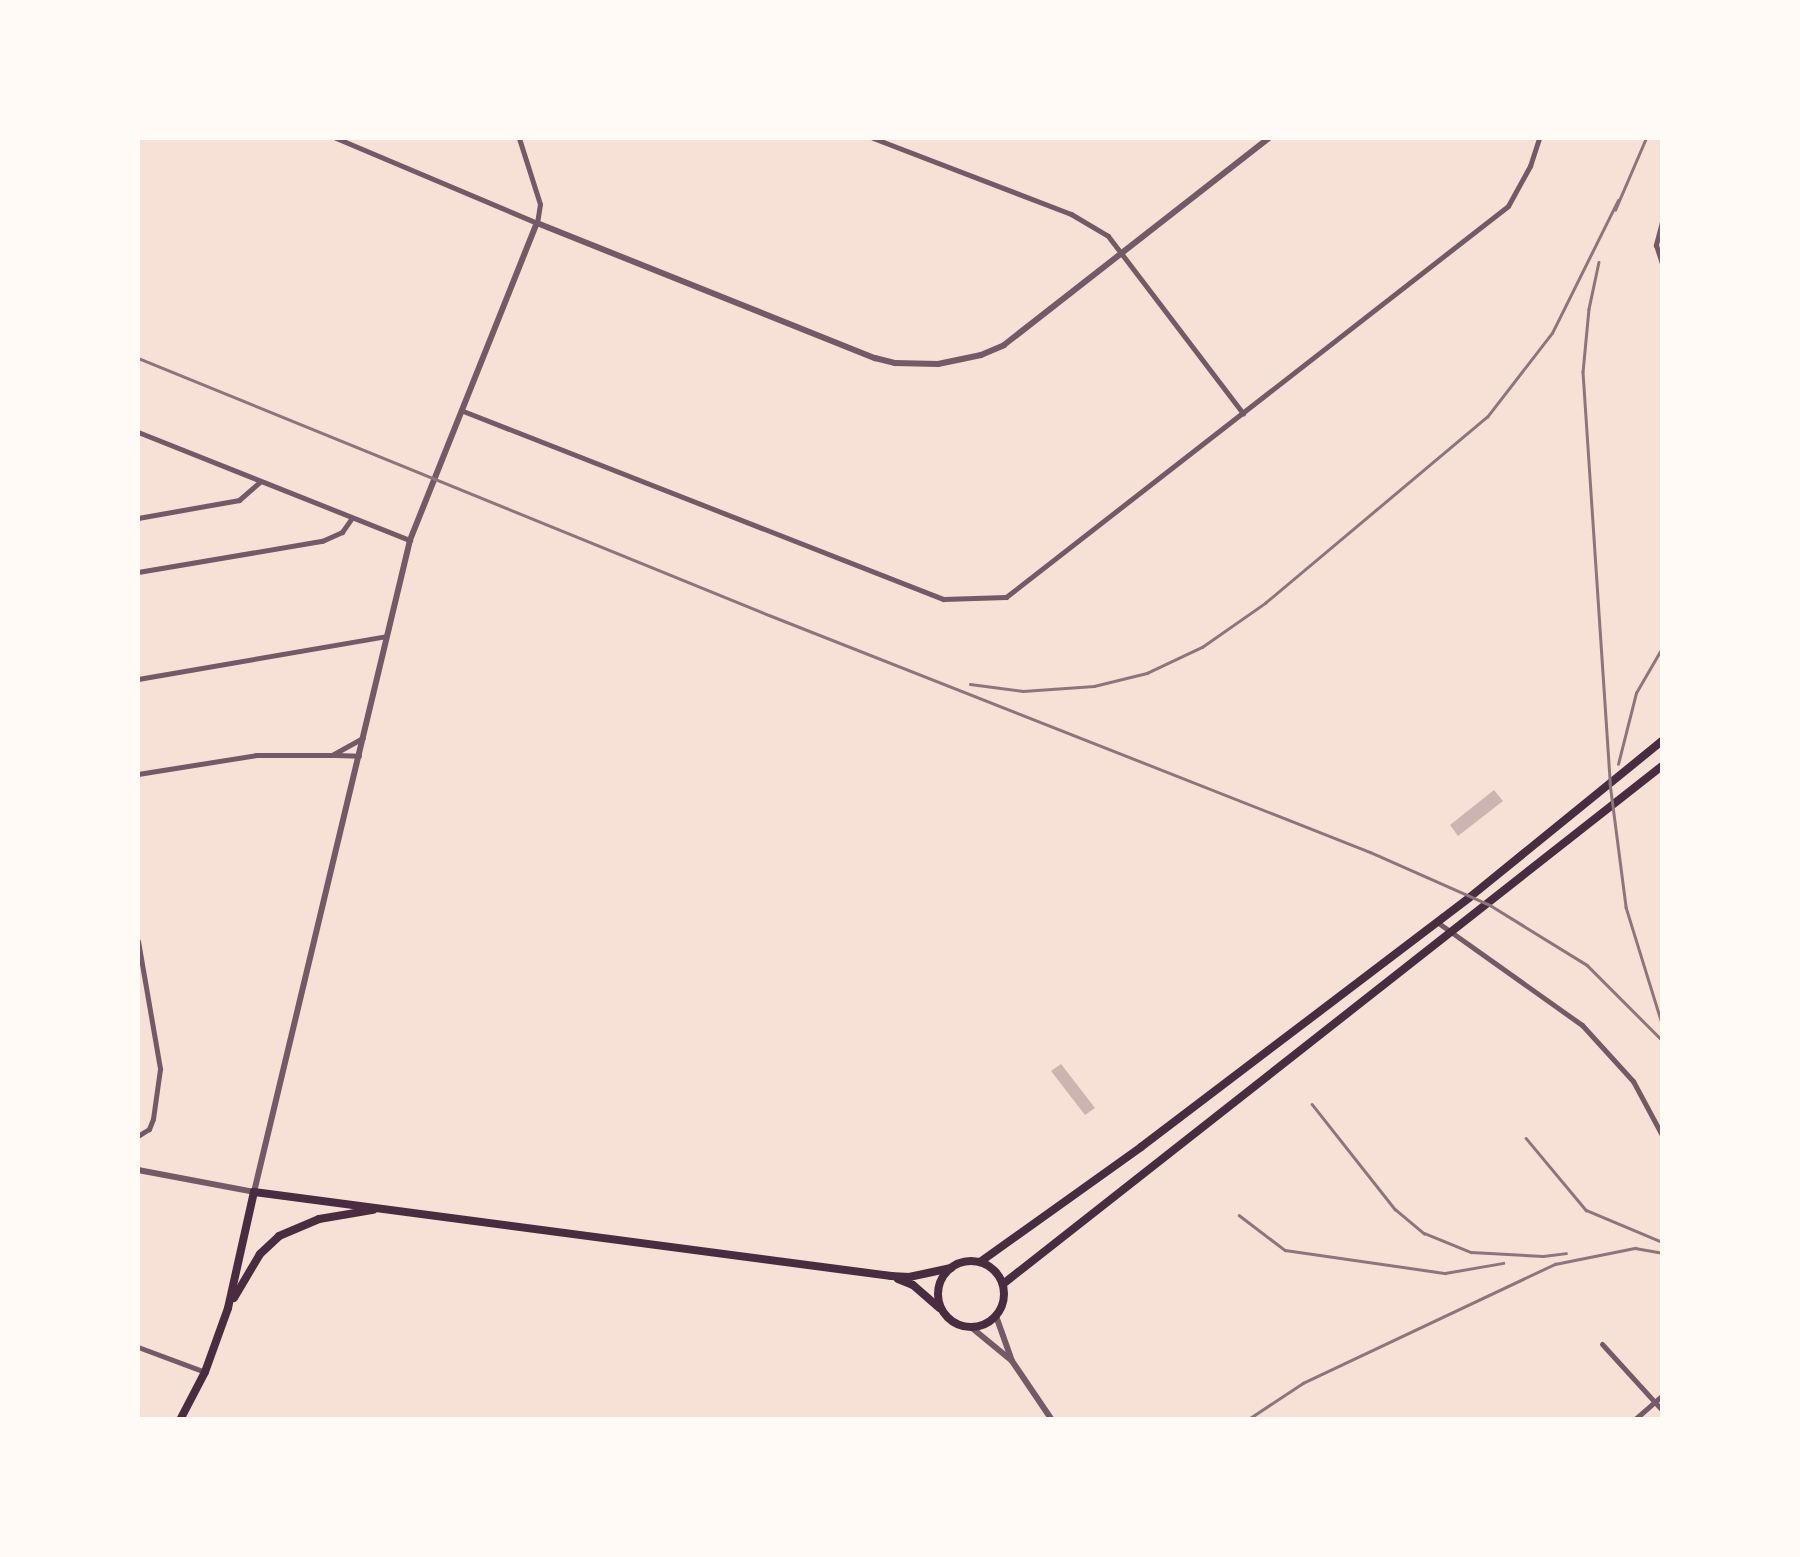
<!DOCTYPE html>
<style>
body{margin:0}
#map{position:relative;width:1800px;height:1557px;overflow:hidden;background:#f7e1d7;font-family:Montserrat,sans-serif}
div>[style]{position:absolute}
.building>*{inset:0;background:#ccb4b1}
.minor>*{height:5px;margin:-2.5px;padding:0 2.5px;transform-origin:2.5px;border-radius:2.5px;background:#755966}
.tertiary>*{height:6px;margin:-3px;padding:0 3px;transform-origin:3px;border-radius:3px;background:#755966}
.secondary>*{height:8px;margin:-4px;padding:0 4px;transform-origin:4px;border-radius:4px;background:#4a2c40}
.secondary>.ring{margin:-4px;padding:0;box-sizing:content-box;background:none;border:8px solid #4a2c40;border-radius:50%}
.rail>*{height:2.5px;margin:-1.25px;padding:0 1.25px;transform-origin:1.25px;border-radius:1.25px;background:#8f747c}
span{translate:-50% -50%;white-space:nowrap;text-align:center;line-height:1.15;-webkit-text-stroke:9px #fffaf5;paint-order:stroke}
.frame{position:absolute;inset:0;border:140px solid #fffaf5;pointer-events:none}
</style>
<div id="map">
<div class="building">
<i style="clip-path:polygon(1494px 790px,1503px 801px,1458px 836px,1450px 825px)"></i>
<i style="clip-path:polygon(1061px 1064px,1095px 1108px,1085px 1115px,1051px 1071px)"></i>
</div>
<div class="minor">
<i style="left:336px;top:138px;width:218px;rotate:22.9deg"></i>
<i style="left:537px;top:223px;width:19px;rotate:-81deg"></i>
<i style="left:540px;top:204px;width:69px;rotate:-107.7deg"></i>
<i style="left:873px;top:138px;width:212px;rotate:21deg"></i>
<i style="left:1071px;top:214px;width:43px;rotate:30.7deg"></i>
<i style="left:1108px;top:236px;width:223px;rotate:52.7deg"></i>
<i style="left:1662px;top:222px;width:24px;rotate:105deg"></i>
<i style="left:1656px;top:245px;width:20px;rotate:72deg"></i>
<i style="left:463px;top:411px;width:516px;rotate:21.39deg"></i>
<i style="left:943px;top:599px;width:63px;rotate:-1.8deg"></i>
<i style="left:1006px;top:597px;width:636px;rotate:-37.91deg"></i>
<i style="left:1508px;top:206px;width:46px;rotate:-61.2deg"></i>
<i style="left:1530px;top:166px;width:29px;rotate:-72deg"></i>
<i style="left:138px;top:432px;width:293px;rotate:21.7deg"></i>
<i style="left:138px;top:518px;width:103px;rotate:-10.1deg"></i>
<i style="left:239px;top:500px;width:28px;rotate:-41deg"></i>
<i style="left:138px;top:572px;width:187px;rotate:-9.6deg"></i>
<i style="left:322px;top:541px;width:22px;rotate:-24deg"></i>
<i style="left:342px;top:532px;width:16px;rotate:-55deg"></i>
<i style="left:138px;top:679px;width:252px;rotate:-9.8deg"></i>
<i style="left:335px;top:755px;width:24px;rotate:2deg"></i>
<i style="left:138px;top:774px;width:120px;rotate:-9.1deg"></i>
<i style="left:256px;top:755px;width:76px"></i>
<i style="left:332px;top:755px;width:35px;rotate:-29deg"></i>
<i style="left:1437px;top:922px;width:178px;rotate:35.4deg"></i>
<i style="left:1582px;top:1025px;width:76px;rotate:47.7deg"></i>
<i style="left:1633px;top:1081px;width:61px;rotate:61.8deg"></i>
<i style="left:138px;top:941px;width:130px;rotate:80.2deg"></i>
<i style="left:160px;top:1069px;width:50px;rotate:98deg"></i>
<i style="left:153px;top:1119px;width:11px;rotate:112deg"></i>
<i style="left:149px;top:1129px;width:13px;rotate:148deg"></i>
<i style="left:1602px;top:1344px;width:89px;rotate:47.7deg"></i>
<i style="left:138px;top:1347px;width:72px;rotate:20.5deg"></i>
<i style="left:1634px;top:1420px;width:37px;rotate:-41deg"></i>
</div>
<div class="tertiary">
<i style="left:138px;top:1170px;width:118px;rotate:10.7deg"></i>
<i style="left:254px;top:1192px;width:670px;rotate:-76.54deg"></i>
<i style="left:410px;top:540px;width:341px;rotate:-68.2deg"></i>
<i style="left:537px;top:223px;width:364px;rotate:21.8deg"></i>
<i style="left:875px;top:358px;width:21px;rotate:14deg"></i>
<i style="left:895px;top:363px;width:43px;rotate:1.3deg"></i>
<i style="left:938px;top:364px;width:44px;rotate:-11.8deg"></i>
<i style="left:981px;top:355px;width:25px;rotate:-23deg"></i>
<i style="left:1004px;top:345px;width:336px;rotate:-38deg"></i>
<i style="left:996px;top:1316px;width:48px;rotate:70.4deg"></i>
<i style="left:1012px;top:1361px;width:71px;rotate:55.9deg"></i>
<i style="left:972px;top:1328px;width:50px;rotate:39.4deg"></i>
</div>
<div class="secondary">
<i class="ring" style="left:938px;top:1261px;width:58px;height:58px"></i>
<i style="left:980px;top:1262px;width:198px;rotate:-35.5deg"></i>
<i style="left:1141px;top:1147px;width:413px;rotate:-37.2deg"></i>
<i style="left:1470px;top:897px;width:247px;rotate:-39.1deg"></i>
<i style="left:898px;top:1279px;width:16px;rotate:22deg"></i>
<i style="left:913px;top:1285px;width:35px;rotate:41deg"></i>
<i style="left:1003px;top:1284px;width:838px;rotate:-38.17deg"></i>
<i style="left:234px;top:1298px;width:51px;rotate:-59.4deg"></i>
<i style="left:260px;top:1254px;width:26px;rotate:-43deg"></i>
<i style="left:279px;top:1236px;width:43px;rotate:-23deg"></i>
<i style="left:319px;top:1219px;width:55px;rotate:-9.5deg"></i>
<i style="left:180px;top:1420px;width:54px;rotate:-62.5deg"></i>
<i style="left:205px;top:1372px;width:68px;rotate:-70.2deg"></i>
<i style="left:228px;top:1308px;width:119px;rotate:-77.4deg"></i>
<i style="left:254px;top:1192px;width:643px;rotate:7.51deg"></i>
<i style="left:891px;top:1276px;width:18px;rotate:3deg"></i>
<i style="left:909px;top:1277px;width:43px;rotate:-12.1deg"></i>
</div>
<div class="rail">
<i style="left:1615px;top:210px;width:78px;rotate:-66.7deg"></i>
<i style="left:1599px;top:262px;width:48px;rotate:102deg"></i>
<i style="left:1589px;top:309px;width:63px;rotate:95.4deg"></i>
<i style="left:1583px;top:372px;width:412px;rotate:86.2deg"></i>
<i style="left:1610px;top:783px;width:125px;rotate:82.6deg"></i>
<i style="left:1626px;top:907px;width:121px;rotate:72.8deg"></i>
<i style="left:138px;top:358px;width:681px;rotate:22.16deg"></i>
<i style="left:769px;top:615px;width:646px;rotate:21.52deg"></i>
<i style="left:1370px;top:852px;width:131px;rotate:23.8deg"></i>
<i style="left:1490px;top:905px;width:114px;rotate:31.7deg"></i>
<i style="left:1587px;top:965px;width:106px;rotate:45deg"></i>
<i style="left:970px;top:684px;width:53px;rotate:7.5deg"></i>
<i style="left:1023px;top:691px;width:71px;rotate:-4deg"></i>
<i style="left:1094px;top:686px;width:55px;rotate:-13.8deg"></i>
<i style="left:1147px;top:673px;width:61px;rotate:-25.3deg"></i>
<i style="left:1202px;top:647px;width:77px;rotate:-34.9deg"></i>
<i style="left:1265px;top:603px;width:290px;rotate:-40deg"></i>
<i style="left:1487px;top:417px;width:106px;rotate:-52.3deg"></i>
<i style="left:1552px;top:333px;width:148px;rotate:-63.6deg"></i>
<i style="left:1618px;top:764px;width:73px;rotate:-75.8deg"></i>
<i style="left:1636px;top:693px;width:52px;rotate:-60deg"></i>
<i style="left:1312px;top:1104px;width:134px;rotate:51.7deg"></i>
<i style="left:1395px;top:1209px;width:38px;rotate:40deg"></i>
<i style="left:1424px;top:1233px;width:51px;rotate:22deg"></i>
<i style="left:1471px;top:1252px;width:72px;rotate:3.2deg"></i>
<i style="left:1543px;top:1256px;width:23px;rotate:-7deg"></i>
<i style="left:1526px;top:1138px;width:94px;rotate:50.2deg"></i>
<i style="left:1586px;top:1210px;width:82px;rotate:22.8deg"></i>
<i style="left:1239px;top:1215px;width:58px;rotate:37.3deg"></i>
<i style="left:1285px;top:1250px;width:162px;rotate:8.2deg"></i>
<i style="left:1445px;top:1273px;width:59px;rotate:-9.8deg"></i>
<i style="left:1247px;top:1420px;width:67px;rotate:-33.5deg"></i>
<i style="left:1303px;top:1383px;width:279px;rotate:-25.3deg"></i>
<i style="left:1555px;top:1264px;width:82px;rotate:-11.3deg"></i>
<i style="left:1635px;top:1248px;width:27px;rotate:10deg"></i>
</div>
<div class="frame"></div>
</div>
